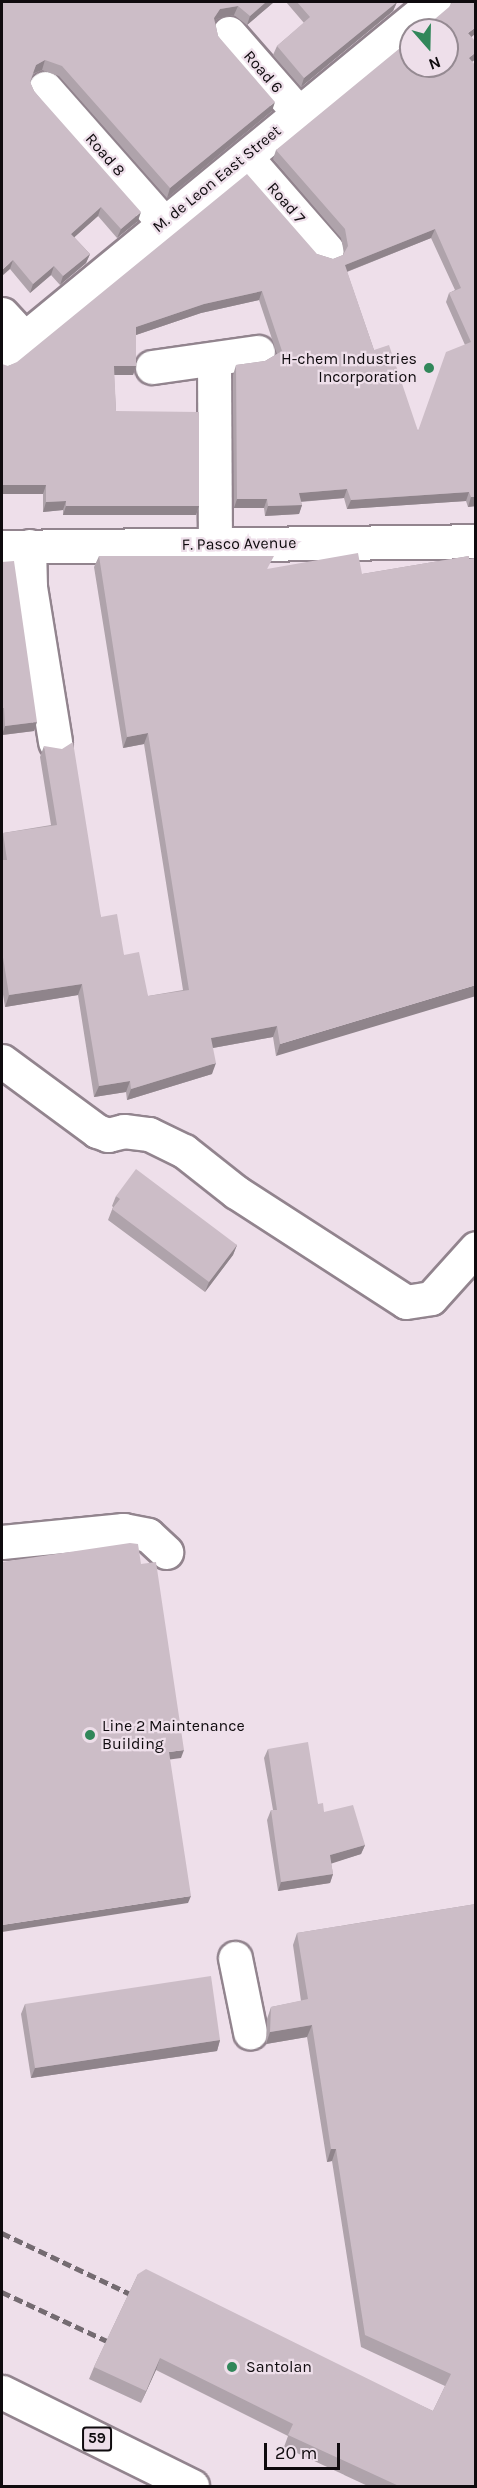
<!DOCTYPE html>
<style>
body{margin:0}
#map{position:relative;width:477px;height:2488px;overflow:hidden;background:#eedfea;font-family:Karla,sans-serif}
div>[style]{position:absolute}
.roads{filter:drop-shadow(2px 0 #92848e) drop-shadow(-2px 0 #92848e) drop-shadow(0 2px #92848e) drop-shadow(0 -2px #92848e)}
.minor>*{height:33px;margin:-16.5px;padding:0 16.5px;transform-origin:16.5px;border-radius:16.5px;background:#fff}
.major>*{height:33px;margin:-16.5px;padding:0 16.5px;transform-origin:16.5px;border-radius:16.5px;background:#fff}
.rail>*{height:4.5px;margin-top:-2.25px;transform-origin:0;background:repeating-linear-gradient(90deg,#746b71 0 9px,transparent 0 13.5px)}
.wall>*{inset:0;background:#afa3ab}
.shaded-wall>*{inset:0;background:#8f848b}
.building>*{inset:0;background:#ccbdc7}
.dots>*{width:16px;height:16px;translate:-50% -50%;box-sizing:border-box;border:3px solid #eedfea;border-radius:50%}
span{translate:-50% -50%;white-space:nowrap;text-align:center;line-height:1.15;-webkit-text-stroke:4.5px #eedfea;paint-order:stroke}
.shield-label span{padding:2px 4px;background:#eedfea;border:2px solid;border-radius:4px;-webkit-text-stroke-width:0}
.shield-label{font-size:15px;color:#0f0b0e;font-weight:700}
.street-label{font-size:16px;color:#0f0b0e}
.poi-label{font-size:16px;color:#0f0b0e}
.right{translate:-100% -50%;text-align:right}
.left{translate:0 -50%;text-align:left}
.frame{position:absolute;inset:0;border:3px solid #0f0b0e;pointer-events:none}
.north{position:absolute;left:399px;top:18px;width:60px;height:60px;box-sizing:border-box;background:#eedfea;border:2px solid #958a92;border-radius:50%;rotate:160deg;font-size:16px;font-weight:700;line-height:24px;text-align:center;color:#0f0b0e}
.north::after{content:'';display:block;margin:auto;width:21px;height:27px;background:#31875a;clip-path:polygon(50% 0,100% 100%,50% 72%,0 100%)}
.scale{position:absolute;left:264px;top:2443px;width:76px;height:27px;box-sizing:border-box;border:3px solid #0f0b0e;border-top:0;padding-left:8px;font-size:18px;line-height:21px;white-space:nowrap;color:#0f0b0e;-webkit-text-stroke:4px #eedfea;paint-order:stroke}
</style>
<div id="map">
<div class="roads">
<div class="minor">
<i style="left:229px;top:33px;width:105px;rotate:48.9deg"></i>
<i style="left:45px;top:88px;width:180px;rotate:48.6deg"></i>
<i style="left:246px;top:157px;width:123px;rotate:48.9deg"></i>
<i style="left:2px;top:314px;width:33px;rotate:47deg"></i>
<i style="left:2px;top:357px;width:559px;rotate:-39.41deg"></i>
<i style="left:214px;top:359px;width:185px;rotate:89.7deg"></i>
<i style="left:152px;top:367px;width:107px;rotate:-8.1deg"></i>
<i style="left:29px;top:546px;width:41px;rotate:88.6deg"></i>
<i style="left:30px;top:587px;width:157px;rotate:80.8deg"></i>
<i style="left:2px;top:547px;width:474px;rotate:-0.7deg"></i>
<i style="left:2px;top:1061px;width:118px;rotate:36.4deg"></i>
<i style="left:97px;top:1131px;width:12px;rotate:20deg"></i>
<i style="left:108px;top:1135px;width:16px;rotate:-14deg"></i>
<i style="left:124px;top:1131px;width:25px;rotate:7deg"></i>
<i style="left:149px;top:1134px;width:39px;rotate:26deg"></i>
<i style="left:184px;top:1151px;width:66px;rotate:38.3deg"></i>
<i style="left:236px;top:1192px;width:202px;rotate:32.9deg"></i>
<i style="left:406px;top:1302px;width:25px;rotate:-9deg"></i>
<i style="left:431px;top:1298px;width:67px;rotate:-48deg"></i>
<i style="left:2px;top:1542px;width:122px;rotate:-5.7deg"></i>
<i style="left:123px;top:1530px;width:25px;rotate:11deg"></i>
<i style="left:148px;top:1535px;width:25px;rotate:43deg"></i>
<i style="left:235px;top:1958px;width:76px;rotate:78.5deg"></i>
</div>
<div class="major">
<i style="left:2px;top:2392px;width:212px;rotate:26.3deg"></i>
</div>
</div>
<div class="rail">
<i style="left:2px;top:2233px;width:156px;rotate:25.4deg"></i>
<i style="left:2px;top:2292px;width:132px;rotate:25deg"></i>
</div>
<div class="wall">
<i style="clip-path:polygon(2px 2px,274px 2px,247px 25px,234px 15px,217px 19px,215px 22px,218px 36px,272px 111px,167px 198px,59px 76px,42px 70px,33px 74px,30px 82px,34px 91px,138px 221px,117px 238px,98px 216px,74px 237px,90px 254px,86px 263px,60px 285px,51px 275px,30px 293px,10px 269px)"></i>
<i style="clip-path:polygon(286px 2px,397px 2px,393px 11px,301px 87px,273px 55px,277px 46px,304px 23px)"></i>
<i style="clip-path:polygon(evenodd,471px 37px,476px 506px,468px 507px,466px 501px,347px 509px,344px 498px,301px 502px,302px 505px,299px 514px,265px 516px,264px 508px,234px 508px,233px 375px,236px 365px,265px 361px,277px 354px,259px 300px,201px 313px,136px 335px,136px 366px,133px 375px,114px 375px,116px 411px,199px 506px,196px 515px,63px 515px,63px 510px,43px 512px,43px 494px,8px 366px,317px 254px,333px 259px,343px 255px,344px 253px,341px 238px,273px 159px,276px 150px,471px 37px,431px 238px,455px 290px,449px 293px,446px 302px,465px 345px,418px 431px,374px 350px,347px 272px,431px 238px)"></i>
<i style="clip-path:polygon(99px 556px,269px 569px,362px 574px,469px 556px,276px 1056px,273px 1037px,213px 1048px,212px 1074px,127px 1100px,126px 1092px,94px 1097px,78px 995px,5px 1007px,2px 988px,2px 837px,3px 833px,51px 825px,40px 757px,44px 746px,101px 917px,148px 996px,183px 990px,144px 744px,123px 748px,94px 567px)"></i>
<i style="clip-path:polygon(2px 562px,34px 731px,2px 735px)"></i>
<i style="clip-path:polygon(116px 1196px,237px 1245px,233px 1255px,205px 1292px,108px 1220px,113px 1207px,112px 1206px)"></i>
<i style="clip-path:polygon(268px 1749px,318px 1804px,324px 1812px,365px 1845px,361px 1854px,331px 1863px,333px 1874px,330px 1883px,278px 1891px,267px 1820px,271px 1810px,273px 1810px,264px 1758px)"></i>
<i style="clip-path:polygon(476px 1904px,476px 2487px,370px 2487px,284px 2447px,288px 2436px,156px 2370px,141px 2403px,89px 2379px,94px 2367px,138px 2274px,433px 2411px,445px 2386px,361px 2347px,332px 2161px,327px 2162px,307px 2037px,266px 2044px,267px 2019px,271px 2007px,301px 2001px,293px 1945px,297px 1933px)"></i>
<i style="clip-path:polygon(25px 2004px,220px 2040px,217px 2051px,31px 2078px,21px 2014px)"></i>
</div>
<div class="shaded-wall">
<i style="clip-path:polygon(266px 2px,274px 2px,247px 25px,250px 16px)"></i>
<i style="clip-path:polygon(397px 2px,393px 11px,301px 87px,304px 78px)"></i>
<i style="clip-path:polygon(238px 6px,234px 15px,217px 19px,211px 28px,214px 18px,220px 9px)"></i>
<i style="clip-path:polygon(476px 27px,476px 33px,465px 43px,468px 33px)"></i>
<i style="clip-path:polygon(476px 52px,476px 59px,465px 67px,469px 58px)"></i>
<i style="clip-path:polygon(45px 60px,42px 70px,32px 74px,36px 65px)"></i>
<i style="clip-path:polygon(275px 102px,272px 111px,167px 198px,170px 188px)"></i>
<i style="clip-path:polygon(101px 207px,98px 216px,68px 243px,71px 234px)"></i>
<i style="clip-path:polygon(141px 212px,138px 221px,117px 238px,121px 229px)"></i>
<i style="clip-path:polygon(435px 229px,431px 238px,341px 274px,345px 265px)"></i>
<i style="clip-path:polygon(90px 254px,86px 263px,60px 285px,63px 276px)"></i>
<i style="clip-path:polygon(13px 260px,10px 269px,2px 276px,2px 270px)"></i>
<i style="clip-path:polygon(54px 266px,51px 275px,30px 293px,33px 284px)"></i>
<i style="clip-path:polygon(262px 291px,259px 300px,201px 313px,133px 336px,136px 327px,204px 304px)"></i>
<i style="clip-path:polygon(114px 366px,136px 366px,133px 375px,111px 375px)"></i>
<i style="clip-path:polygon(2px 485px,46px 485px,43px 494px,2px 494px)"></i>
<i style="clip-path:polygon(347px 489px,344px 498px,295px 502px,299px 493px)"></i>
<i style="clip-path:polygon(469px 492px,466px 501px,347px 509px,351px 500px)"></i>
<i style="clip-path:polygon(471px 497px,476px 497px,476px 506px,468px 507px)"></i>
<i style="clip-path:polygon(237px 499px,267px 499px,264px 508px,234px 508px)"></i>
<i style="clip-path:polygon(66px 501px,63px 510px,43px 512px,46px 502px)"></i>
<i style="clip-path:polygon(302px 505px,299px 514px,265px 516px,268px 506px)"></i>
<i style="clip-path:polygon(66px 506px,199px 506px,196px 515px,63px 515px)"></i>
<i style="clip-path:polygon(37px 722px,34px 731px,2px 735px,5px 726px)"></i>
<i style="clip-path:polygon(148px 733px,144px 744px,123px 748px,127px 737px)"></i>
<i style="clip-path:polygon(82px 984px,78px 995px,5px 1007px,9px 995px)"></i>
<i style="clip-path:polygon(476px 985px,476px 996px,276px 1056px,280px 1044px)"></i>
<i style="clip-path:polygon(277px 1026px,273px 1037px,207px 1049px,211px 1038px)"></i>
<i style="clip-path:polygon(216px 1063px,212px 1074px,127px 1100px,131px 1089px)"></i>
<i style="clip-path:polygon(130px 1081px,126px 1092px,94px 1097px,99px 1086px)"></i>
<i style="clip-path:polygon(237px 1245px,233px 1255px,205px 1292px,209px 1282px)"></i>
<i style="clip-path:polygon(184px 1750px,181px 1758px,166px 1760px,169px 1752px)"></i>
<i style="clip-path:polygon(365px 1845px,361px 1854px,327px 1865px,330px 1855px)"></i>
<i style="clip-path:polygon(333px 1874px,330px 1883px,278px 1891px,281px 1882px)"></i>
<i style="clip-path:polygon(191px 1896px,188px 1903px,2px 1932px,2px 1925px)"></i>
<i style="clip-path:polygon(312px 2025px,307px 2037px,266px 2044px,270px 2032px)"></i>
<i style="clip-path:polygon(220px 2040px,217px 2051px,31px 2078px,35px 2068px)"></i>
<i style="clip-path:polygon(331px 2149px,336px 2149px,332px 2161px,327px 2162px)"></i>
<i style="clip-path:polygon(160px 2358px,156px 2370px,141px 2403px,146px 2391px)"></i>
</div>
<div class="building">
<i style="clip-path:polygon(2px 2px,266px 2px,250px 16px,238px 6px,220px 9px,214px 18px,218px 36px,275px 102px,170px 188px,62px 66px,45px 60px,36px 65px,30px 82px,34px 91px,141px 212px,121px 229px,101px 207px,71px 234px,90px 254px,63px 276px,54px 266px,33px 284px,13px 260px,2px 270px)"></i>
<i style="clip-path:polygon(297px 2px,397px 2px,304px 78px,277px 46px,310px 17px)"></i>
<i style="clip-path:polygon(evenodd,452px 2px,476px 2px,476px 27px,468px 33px,476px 42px,476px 52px,469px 58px,476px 66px,476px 497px,471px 497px,469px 492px,351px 500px,347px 489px,299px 493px,302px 505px,268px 506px,267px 499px,237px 499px,236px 365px,265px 361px,282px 351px,262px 291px,204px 304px,136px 327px,136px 366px,114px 366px,116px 411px,199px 412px,199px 506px,66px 506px,66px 501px,46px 502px,46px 485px,2px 485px,2px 364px,8px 366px,17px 362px,247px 174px,317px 254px,333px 259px,343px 255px,348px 246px,345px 229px,276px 150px,411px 39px,411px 66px,447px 66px,447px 30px,422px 30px,449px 7px,452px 2px,435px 229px,461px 288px,449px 293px,471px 342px,446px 352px,418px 431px,389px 345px,374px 350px,345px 265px,435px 229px)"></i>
<i style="clip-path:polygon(358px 553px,362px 574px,469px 556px,469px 559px,476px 558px,476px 985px,280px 1044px,277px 1026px,211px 1038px,216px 1063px,131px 1089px,130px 1081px,99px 1086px,82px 984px,9px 995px,2px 951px,2px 860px,7px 860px,3px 833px,57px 825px,44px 746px,62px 749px,73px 742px,101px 917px,117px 914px,124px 955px,139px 952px,148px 996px,189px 990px,148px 733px,127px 737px,99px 556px,274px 556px,267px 569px)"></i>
<i style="clip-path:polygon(14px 561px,37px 722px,5px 726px,4px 708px,2px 708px,2px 562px)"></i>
<i style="clip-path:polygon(136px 1169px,237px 1245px,209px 1282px,112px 1209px,120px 1199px,116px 1196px)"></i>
<i style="clip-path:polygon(130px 1543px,138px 1544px,141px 1564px,156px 1562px,184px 1750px,169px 1752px,191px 1896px,2px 1925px,2px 1562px)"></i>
<i style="clip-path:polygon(308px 1742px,318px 1804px,323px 1803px,324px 1812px,353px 1805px,365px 1845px,330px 1855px,333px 1874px,281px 1882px,271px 1810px,277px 1810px,268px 1749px)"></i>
<i style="clip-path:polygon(476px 1904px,476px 2487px,401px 2487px,288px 2435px,293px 2424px,160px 2358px,146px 2391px,94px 2367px,138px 2274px,146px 2269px,433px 2411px,451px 2374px,365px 2335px,336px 2149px,331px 2149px,312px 2025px,270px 2032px,271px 2007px,308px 1999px,297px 1933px)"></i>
<i style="clip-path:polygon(211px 1976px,220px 2040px,35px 2068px,25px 2004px)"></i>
</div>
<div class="dots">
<i style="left:429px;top:368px;background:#31875a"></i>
<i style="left:90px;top:1735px;background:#31875a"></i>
<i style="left:232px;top:2367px;background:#31875a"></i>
</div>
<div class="shield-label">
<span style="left:97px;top:2439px">59</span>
</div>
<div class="street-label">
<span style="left:263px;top:72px;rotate:49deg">Road 6</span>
<span style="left:105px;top:155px;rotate:49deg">Road 8</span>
<span style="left:217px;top:179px;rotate:-39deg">M. de Leon East Street</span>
<span style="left:286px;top:203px;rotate:49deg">Road 7</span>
<span style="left:239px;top:544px;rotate:-1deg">F. Pasco Avenue</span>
</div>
<div class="poi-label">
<span class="right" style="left:417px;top:368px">H-chem Industries<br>Incorporation</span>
<span class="left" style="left:102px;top:1735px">Line 2 Maintenance<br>Building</span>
<span class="left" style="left:246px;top:2367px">Santolan</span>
</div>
<div class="frame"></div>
<div class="north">N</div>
<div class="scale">20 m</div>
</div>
